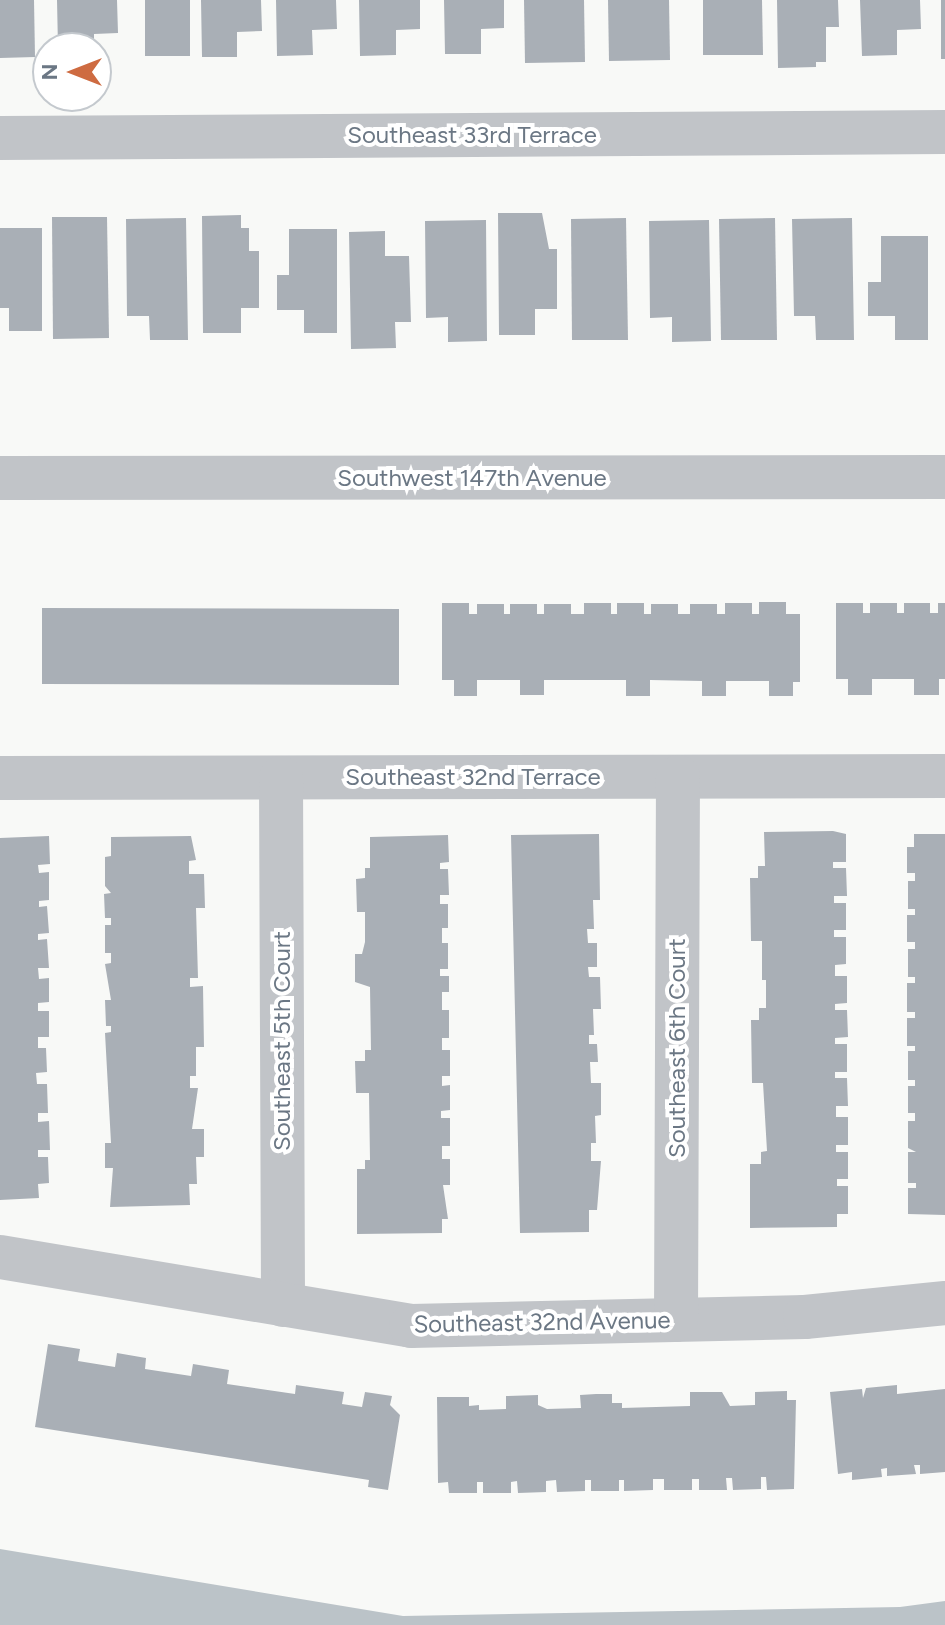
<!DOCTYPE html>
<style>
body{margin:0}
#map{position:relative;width:945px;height:1625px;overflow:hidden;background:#f8f9f7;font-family:Figtree,sans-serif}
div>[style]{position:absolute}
.water>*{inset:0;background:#bbc3c8}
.building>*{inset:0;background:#a9afb6}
.minor>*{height:44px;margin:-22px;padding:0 22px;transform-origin:22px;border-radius:22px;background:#c1c4c8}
span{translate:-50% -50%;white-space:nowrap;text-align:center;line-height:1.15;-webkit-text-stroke:8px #fff;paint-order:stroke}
.street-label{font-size:24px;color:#6b7784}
.north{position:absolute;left:32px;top:32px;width:80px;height:80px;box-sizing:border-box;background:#fff;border:2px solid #c4c9ce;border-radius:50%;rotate:270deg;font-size:22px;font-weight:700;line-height:32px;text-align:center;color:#6b7784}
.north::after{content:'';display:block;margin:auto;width:28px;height:36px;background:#ce6b41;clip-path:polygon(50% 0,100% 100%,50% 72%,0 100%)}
</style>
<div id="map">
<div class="water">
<i style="clip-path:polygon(0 1549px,403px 1616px,900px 1607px,945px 1601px,945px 1625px,0 1625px)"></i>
</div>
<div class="building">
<i style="clip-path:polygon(0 0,34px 0,35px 57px,0 58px)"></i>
<i style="clip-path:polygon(57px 0,117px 0,118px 33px,94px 34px,94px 48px,58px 48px)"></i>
<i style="clip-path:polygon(145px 0,190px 0,190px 56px,145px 56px)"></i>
<i style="clip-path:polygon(201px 0,261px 0,262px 31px,237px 32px,237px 57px,202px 57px)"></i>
<i style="clip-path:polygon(276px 0,336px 0,337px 29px,312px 30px,313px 55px,277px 56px)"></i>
<i style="clip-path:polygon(359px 0,420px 0,420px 29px,396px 30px,396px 55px,360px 56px)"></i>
<i style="clip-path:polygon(444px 0,504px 0,504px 28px,481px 29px,481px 54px,445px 54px)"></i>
<i style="clip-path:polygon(524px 0,584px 0,585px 62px,525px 63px)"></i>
<i style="clip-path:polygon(608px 0,669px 0,670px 60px,609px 61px)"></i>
<i style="clip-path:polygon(703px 0,762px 0,763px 55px,703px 55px)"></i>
<i style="clip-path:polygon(777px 0,838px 0,839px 27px,826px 27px,826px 62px,816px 62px,816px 67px,778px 68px)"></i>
<i style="clip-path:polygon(860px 0,920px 0,921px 29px,897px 30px,897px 55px,862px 56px)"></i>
<i style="clip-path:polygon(941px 0,945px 0,945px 59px,941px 59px)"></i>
<i style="clip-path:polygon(498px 213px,542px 213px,549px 249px,557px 249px,557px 309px,535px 309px,535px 335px,499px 335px)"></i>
<i style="clip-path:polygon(241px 215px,241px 228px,249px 228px,249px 251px,259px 251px,259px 308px,241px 308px,241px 333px,203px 333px,202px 216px)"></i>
<i style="clip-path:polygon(52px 217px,107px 217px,109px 338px,53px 339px)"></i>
<i style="clip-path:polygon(186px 218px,188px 340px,150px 340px,149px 316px,127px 316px,126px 219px)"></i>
<i style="clip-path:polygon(626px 218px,628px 340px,572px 340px,571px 219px)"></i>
<i style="clip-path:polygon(775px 218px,777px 340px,721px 340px,719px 219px)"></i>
<i style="clip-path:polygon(852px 218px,854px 340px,816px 340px,815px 316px,794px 316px,792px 219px)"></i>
<i style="clip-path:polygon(486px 220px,487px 341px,448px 342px,448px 317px,426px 318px,425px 221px)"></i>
<i style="clip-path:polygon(709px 220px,711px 341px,672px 342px,672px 317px,650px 318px,649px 221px)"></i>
<i style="clip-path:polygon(0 228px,42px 228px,42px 331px,9px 331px,9px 308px,0 308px)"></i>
<i style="clip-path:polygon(289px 229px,337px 229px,337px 333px,304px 333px,304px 310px,277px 310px,277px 275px,289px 275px)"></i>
<i style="clip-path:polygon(385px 231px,385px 256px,409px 256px,411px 322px,395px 322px,396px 348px,351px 349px,349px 232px)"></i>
<i style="clip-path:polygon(881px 236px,928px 236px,928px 340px,895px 340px,895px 316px,868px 316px,868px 282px,881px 282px)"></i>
<i style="clip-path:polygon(759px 602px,786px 602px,786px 614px,800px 614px,800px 682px,793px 682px,793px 696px,769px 696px,769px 681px,726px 681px,726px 696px,702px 696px,702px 681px,650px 680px,650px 696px,626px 696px,626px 680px,544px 680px,544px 695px,520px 695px,520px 680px,477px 680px,477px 696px,454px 696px,454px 680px,442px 680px,442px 603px,469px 603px,469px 614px,477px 614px,477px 604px,504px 604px,504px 614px,510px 614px,510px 604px,537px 604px,537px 614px,544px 614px,544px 604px,571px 604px,571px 614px,584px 614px,584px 603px,611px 603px,611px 614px,617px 614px,617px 603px,644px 603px,644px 614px,651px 614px,651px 604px,678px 604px,678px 614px,690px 614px,690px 604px,717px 604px,717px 614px,725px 614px,725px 603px,752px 603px,752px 614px,759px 614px)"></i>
<i style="clip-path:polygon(836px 603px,863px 603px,863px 613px,870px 613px,870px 603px,897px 603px,897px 613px,904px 613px,904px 603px,930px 603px,930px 613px,938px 613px,938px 603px,945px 603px,945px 679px,939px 679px,939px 695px,914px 695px,914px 679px,872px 679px,872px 695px,848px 695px,848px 679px,836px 679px)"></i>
<i style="clip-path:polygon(42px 608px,399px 609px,399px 685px,42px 684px)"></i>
<i style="clip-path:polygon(833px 831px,846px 834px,846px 862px,833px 862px,833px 868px,846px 868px,847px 896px,834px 896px,834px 903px,846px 903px,846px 930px,834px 930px,834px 937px,846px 937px,846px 964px,835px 965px,835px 976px,847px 976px,847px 1003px,835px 1004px,835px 1010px,847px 1010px,848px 1037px,835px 1038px,835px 1044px,847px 1044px,847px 1072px,835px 1072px,835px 1078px,847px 1078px,848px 1106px,836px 1106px,836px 1117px,848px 1117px,848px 1145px,836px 1145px,836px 1152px,848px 1152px,848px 1179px,837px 1179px,837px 1186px,848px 1186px,848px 1214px,837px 1214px,837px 1227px,750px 1228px,750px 1164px,761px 1164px,761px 1152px,767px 1151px,763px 1083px,752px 1083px,751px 1020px,759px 1020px,759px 1008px,766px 1008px,766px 980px,762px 980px,762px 941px,751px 941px,750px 878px,758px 878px,758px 866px,765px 866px,764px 832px)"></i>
<i style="clip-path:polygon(599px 834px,600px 900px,593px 900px,594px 929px,587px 929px,588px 943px,597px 943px,597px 967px,588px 967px,589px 977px,600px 977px,601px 1009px,593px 1009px,594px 1035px,589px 1035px,589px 1044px,597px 1044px,598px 1062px,590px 1062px,591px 1083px,601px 1083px,601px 1115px,595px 1116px,596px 1143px,591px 1143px,591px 1161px,601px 1161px,597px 1210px,589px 1210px,589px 1232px,520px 1233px,511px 835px)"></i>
<i style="clip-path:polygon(914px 834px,945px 834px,945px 1215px,908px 1214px,908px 1188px,916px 1188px,916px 1183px,908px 1183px,908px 1152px,916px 1152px,908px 1148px,908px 1121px,915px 1121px,915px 1113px,908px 1113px,908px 1086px,915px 1086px,915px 1080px,908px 1080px,908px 1051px,915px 1051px,915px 1046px,907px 1046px,907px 1018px,915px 1018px,915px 1012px,907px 1012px,907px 983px,915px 983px,915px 977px,908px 977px,908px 949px,915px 949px,915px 942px,907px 942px,907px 915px,915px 915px,915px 909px,908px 909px,908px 881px,915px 881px,915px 873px,907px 873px,907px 847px,914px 847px)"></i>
<i style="clip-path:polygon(448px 835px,449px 862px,440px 863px,440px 869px,448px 869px,449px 895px,440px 895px,440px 904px,448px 904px,448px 928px,442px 928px,442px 943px,448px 943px,448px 969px,440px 969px,440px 976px,449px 976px,449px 992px,442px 992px,442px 1010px,449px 1010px,449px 1038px,442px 1038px,442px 1050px,450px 1050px,450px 1076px,442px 1076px,442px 1086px,450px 1085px,450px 1110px,441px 1111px,441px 1118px,450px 1118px,450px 1146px,442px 1146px,442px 1159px,450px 1159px,450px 1185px,443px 1185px,448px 1219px,442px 1219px,442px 1233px,357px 1234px,357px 1169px,365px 1169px,365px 1160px,370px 1160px,369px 1093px,356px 1093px,355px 1061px,365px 1061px,365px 1050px,371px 1050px,370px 987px,355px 982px,355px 954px,362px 954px,365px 942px,365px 912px,357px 912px,356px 879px,365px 878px,365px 868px,370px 868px,370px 837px)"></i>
<i style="clip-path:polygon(49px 836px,50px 864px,38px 865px,39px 873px,49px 872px,49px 900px,39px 901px,39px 907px,47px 906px,49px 933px,38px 934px,38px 940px,47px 939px,49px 968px,38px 968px,39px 979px,49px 978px,49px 1002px,38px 1003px,38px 1011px,49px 1011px,49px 1037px,38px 1037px,38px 1048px,46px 1048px,47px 1072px,36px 1073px,37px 1084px,47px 1084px,48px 1113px,38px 1113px,38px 1122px,49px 1121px,50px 1150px,38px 1150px,38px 1157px,48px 1157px,49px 1183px,38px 1184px,39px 1198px,0 1200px,0 838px)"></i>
<i style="clip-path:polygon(191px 836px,196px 860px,189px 861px,189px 874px,204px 874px,205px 908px,196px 908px,198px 978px,190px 978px,190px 987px,203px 986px,204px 1047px,196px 1047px,196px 1076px,190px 1076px,190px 1088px,198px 1088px,192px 1129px,204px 1129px,204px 1157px,196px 1157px,197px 1184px,189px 1184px,190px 1205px,110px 1207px,113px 1168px,105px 1168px,105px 1143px,111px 1143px,105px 1033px,111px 1032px,111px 1026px,106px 1026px,105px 1000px,111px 1000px,105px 964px,111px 963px,111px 953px,105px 953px,105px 925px,111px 925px,111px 918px,105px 918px,104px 894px,111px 893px,105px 886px,105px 857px,111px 856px,111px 837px)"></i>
<i style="clip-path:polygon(48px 1344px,80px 1349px,78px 1361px,115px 1367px,117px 1353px,146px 1358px,145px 1369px,191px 1376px,193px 1364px,229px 1370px,227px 1384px,295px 1394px,296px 1385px,344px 1392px,342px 1404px,362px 1407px,365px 1392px,392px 1396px,390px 1405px,400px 1415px,388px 1490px,368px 1487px,369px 1480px,35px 1427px)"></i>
<i style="clip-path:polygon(897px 1385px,897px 1394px,945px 1389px,945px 1472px,920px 1474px,920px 1465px,914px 1465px,916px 1474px,887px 1476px,887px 1468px,881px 1469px,882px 1477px,852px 1480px,852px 1472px,838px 1474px,830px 1392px,862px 1389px,863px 1398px,866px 1388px)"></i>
<i style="clip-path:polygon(787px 1391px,787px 1400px,796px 1400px,794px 1489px,767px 1490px,766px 1477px,761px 1477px,761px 1489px,733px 1490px,732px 1478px,726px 1478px,727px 1490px,699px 1490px,699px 1479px,692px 1479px,692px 1490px,664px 1490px,664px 1479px,653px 1479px,653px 1490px,624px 1491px,624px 1480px,619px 1480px,619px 1491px,591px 1491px,591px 1480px,585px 1480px,585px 1491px,557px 1492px,556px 1480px,546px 1481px,546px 1492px,518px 1493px,517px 1481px,511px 1482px,511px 1493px,483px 1493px,483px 1482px,477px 1482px,477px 1493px,449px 1493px,448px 1482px,438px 1483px,437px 1397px,469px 1397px,469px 1406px,479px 1405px,479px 1410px,506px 1409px,506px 1396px,538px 1395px,538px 1405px,547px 1409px,581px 1408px,580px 1395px,596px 1394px,612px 1394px,612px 1403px,622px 1403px,622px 1408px,690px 1406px,690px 1392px,722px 1392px,730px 1406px,755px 1405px,755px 1392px)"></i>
</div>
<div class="minor">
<i style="left:0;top:138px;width:945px;rotate:-0.36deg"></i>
<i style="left:0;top:478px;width:945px;rotate:-0.06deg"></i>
<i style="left:0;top:778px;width:945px;rotate:-0.12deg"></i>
<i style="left:281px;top:778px;width:527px;rotate:89.78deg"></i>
<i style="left:0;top:1257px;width:417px;rotate:9.5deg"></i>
<i style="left:411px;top:1326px;width:394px;rotate:-1.3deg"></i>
<i style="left:805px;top:1317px;width:141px;rotate:-5.7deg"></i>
<i style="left:676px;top:1320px;width:543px;rotate:-89.79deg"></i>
</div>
<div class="street-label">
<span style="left:472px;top:135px">Southeast 33rd Terrace</span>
<span style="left:472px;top:478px">Southwest 147th Avenue</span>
<span style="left:473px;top:777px">Southeast 32nd Terrace</span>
<span style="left:282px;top:1041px;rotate:-90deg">Southeast 5th Court</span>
<span style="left:677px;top:1048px;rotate:-90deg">Southeast 6th Court</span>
<span style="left:542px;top:1322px;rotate:-1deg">Southeast 32nd Avenue</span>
</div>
<div class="north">N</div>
</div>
